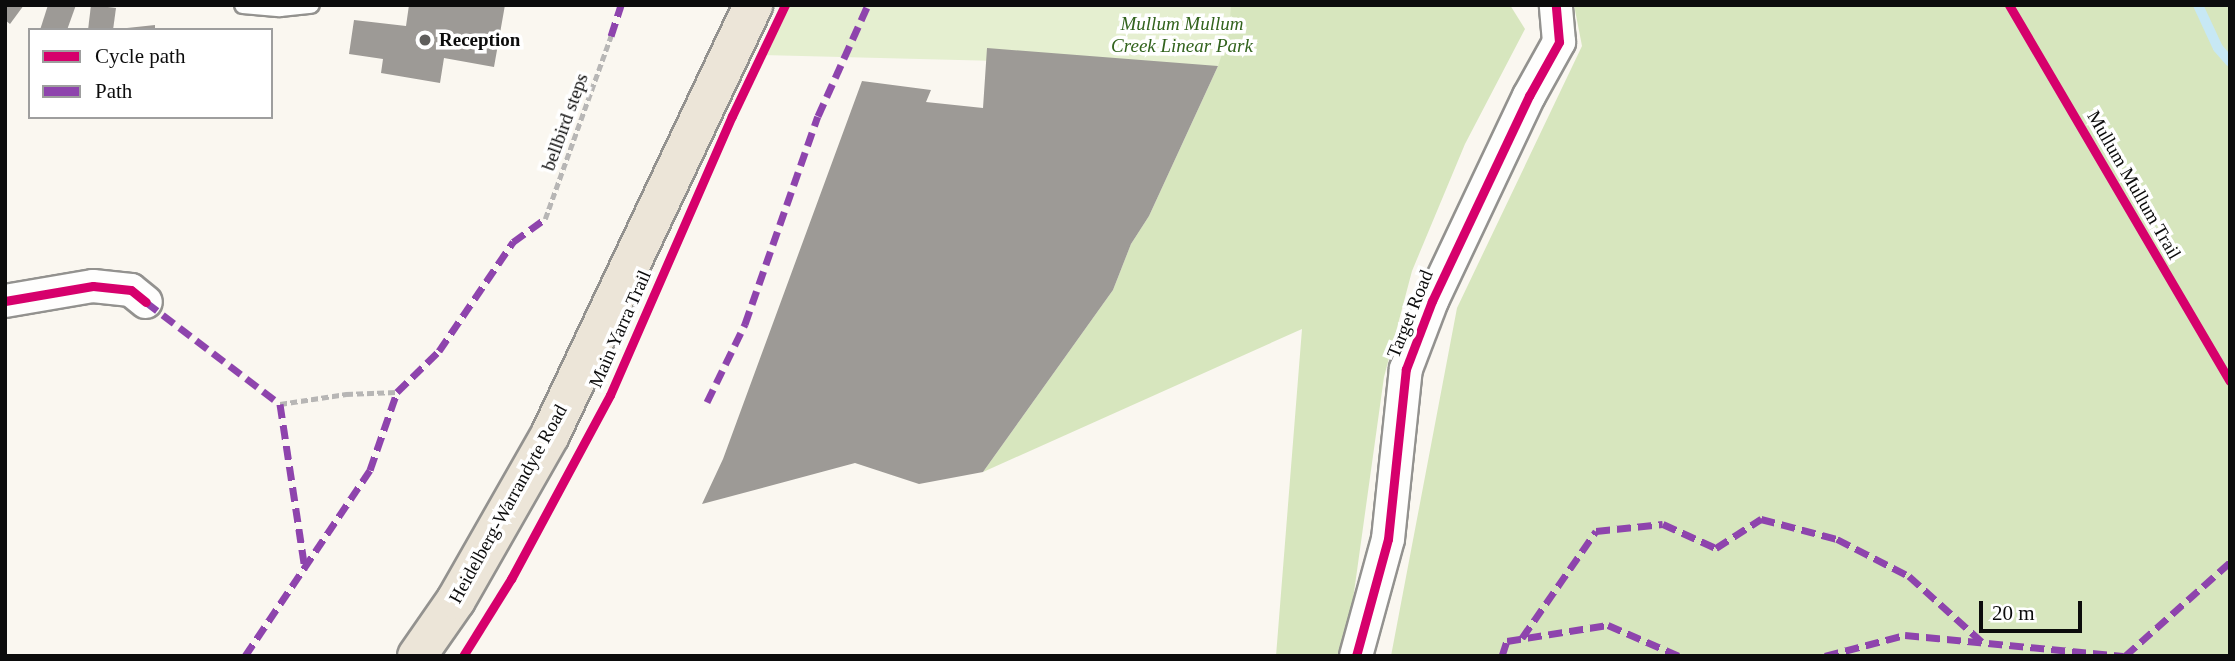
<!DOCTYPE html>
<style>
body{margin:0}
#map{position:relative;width:2235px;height:661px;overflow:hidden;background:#faf7f0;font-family:Georgia,serif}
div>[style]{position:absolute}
.green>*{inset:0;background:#e5efd0}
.forest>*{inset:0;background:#d7e6be}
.stream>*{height:10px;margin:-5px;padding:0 5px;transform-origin:5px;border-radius:5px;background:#c7e8f4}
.building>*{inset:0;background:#9d9a96}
.path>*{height:4.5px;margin-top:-2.25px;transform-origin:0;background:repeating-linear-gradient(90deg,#b7b6b5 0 7px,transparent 0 10.5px)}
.roads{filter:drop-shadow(2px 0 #93928f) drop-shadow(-2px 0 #93928f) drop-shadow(0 2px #93928f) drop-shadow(0 -2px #93928f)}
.service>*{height:16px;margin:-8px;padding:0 8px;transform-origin:8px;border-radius:8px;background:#fefefd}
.minor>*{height:32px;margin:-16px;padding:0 16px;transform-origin:16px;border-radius:16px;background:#fefefd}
.primary>*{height:38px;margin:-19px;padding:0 19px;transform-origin:19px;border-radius:19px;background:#ece5d8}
.quiet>*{height:7px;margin-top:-3.5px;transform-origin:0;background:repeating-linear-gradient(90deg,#8e44ad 0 14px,transparent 0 21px)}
.cycleway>*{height:9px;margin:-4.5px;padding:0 4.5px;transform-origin:4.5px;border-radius:4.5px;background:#d6006c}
.dots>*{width:19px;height:19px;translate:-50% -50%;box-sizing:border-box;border:4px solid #fff;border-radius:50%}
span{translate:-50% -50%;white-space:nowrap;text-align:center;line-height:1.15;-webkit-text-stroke:7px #fff;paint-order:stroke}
.park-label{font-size:19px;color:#32631d;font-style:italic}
.poi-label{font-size:19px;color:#0c0c0c;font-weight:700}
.left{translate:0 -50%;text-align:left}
.street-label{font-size:19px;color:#0c0c0c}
.frame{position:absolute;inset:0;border:7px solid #0c0c0c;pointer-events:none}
.legend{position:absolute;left:28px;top:28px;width:245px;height:91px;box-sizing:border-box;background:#fff;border:2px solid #9e9e9e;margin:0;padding:9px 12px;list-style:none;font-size:21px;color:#0c0c0c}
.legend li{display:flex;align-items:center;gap:14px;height:35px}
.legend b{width:35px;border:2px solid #9e9e9e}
.scale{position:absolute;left:1979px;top:601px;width:103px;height:32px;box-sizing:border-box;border:4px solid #0c0c0c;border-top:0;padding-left:9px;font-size:21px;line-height:24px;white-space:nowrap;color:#0c0c0c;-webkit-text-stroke:5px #fff;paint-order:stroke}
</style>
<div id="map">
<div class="green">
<i style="clip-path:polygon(781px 5px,1289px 5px,1247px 67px,758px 55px)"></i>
</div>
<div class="forest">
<i style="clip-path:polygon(1231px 5px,1510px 5px,1525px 29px,1465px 144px,1412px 271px,1384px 377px,1350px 621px,1339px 656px,1276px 656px,1302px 329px,983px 472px,1113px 290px,1131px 244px,1149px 216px,1218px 66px,1229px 34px)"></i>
<i style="clip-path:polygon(1574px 5px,2230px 5px,2230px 656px,1391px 656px,1457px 308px,1582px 46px)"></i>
</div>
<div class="stream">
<i style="left:2198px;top:5px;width:47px;rotate:65.1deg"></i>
<i style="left:2218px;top:48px;width:18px;rotate:49deg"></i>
</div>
<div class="building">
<i style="clip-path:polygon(5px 5px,24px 5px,10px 24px,5px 20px)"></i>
<i style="clip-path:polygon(48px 5px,76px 5px,67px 30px,40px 30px)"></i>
<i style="clip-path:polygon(91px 5px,116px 8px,113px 30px,88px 30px)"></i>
<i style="clip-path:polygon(409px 5px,505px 5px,494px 67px,444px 58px,440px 83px,381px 73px,383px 59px,349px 54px,354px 20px,406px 26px)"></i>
<i style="clip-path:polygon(155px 25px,155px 30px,128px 30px,127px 28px)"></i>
<i style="clip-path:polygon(987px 48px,1218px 66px,1149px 216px,1131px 244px,1113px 290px,983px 472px,919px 484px,855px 463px,702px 504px,723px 459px,862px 81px,931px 90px,926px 102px,983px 108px)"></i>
</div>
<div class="path">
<i style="left:545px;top:219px;width:195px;rotate:-70.2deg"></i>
<i style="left:280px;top:404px;width:67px;rotate:-8.6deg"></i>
<i style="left:346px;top:394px;width:51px;rotate:-2.2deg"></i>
</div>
<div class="roads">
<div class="service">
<i style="left:243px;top:5px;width:37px;rotate:5deg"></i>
<i style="left:280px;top:8px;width:31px;rotate:-6deg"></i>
</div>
<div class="minor">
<i style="left:5px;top:301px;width:89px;rotate:-9.7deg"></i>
<i style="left:93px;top:286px;width:38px;rotate:6deg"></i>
<i style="left:131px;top:290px;width:19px;rotate:39deg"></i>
<i style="left:1356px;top:656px;width:121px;rotate:-74.7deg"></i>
<i style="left:1388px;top:539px;width:171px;rotate:-84deg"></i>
<i style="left:1406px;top:369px;width:73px;rotate:-69.1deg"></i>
<i style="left:1432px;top:301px;width:227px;rotate:-64.7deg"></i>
<i style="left:1529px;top:96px;width:62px;rotate:-60.9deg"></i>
<i style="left:1559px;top:42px;width:37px;rotate:-95deg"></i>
</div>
<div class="primary">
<i style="left:417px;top:656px;width:68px;rotate:-55.1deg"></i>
<i style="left:456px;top:600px;width:190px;rotate:-60.3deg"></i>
<i style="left:550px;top:435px;width:476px;rotate:-64.7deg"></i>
</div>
</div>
<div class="quiet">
<i style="left:611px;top:36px;width:33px;rotate:-72deg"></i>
<i style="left:146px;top:302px;width:168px;rotate:37.3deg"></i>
<i style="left:280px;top:404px;width:168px;rotate:81.4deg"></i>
<i style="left:707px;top:402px;width:87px;rotate:-64deg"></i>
<i style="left:745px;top:324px;width:220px;rotate:-70.7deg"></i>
<i style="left:818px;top:116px;width:122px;rotate:-65.8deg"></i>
<i style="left:1522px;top:638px;width:130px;rotate:-55.3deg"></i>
<i style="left:1596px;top:531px;width:67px;rotate:-6deg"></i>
<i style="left:1663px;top:524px;width:58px;rotate:24.4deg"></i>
<i style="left:1716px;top:548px;width:54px;rotate:-32.8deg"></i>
<i style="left:1761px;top:519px;width:79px;rotate:14.7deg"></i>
<i style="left:1837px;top:539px;width:81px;rotate:27.2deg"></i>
<i style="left:1909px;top:576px;width:98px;rotate:42.1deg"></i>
<i style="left:245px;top:656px;width:224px;rotate:-56.1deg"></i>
<i style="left:370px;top:470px;width:83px;rotate:-70.9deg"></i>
<i style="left:397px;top:392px;width:59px;rotate:-44.3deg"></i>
<i style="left:439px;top:351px;width:132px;rotate:-55.8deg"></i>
<i style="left:513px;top:242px;width:39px;rotate:-36deg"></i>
<i style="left:1502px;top:656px;width:16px;rotate:-72deg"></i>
<i style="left:1507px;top:641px;width:102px;rotate:-9deg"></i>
<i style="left:1608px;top:625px;width:77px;rotate:23.6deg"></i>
<i style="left:1825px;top:656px;width:83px;rotate:-14.7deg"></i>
<i style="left:1905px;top:635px;width:219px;rotate:5.5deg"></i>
<i style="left:2125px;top:656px;width:141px;rotate:-41.8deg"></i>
</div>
<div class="cycleway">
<i style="left:2009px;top:5px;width:436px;rotate:59.6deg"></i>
<i style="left:5px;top:301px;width:89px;rotate:-9.7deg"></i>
<i style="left:93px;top:286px;width:38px;rotate:6deg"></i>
<i style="left:131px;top:290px;width:19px;rotate:39deg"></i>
<i style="left:463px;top:656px;width:91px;rotate:-58.1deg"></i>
<i style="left:511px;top:579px;width:209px;rotate:-61.7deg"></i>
<i style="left:610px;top:395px;width:305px;rotate:-66.4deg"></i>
<i style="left:732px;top:116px;width:123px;rotate:-64.5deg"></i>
<i style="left:1356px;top:656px;width:121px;rotate:-74.7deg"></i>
<i style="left:1388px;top:539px;width:171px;rotate:-84deg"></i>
<i style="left:1406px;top:369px;width:73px;rotate:-69.1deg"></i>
<i style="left:1432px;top:301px;width:227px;rotate:-64.7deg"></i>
<i style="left:1529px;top:96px;width:62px;rotate:-60.9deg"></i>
<i style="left:1559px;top:42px;width:37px;rotate:-95deg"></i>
</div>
<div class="dots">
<i style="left:425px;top:40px;background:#5f5e5c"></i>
</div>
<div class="park-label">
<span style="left:1182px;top:35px">Mullum Mullum<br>Creek Linear Park</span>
</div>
<div class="poi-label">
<span class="left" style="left:439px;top:40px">Reception</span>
</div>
<div class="street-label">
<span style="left:565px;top:122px;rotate:-70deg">bellbird steps</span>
<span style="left:2134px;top:185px;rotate:60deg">Mullum Mullum Trail</span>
<span style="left:1410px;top:314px;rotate:-68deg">Target Road</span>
<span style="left:620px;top:329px;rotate:-66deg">Main Yarra Trail</span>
<span style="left:508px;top:504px;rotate:-61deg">Heidelberg-Warrandyte Road</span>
</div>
<div class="frame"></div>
<ul class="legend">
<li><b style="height:9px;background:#d6006c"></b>Cycle path</li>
<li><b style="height:9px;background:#8e44ad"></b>Path</li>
</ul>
<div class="scale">20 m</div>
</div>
